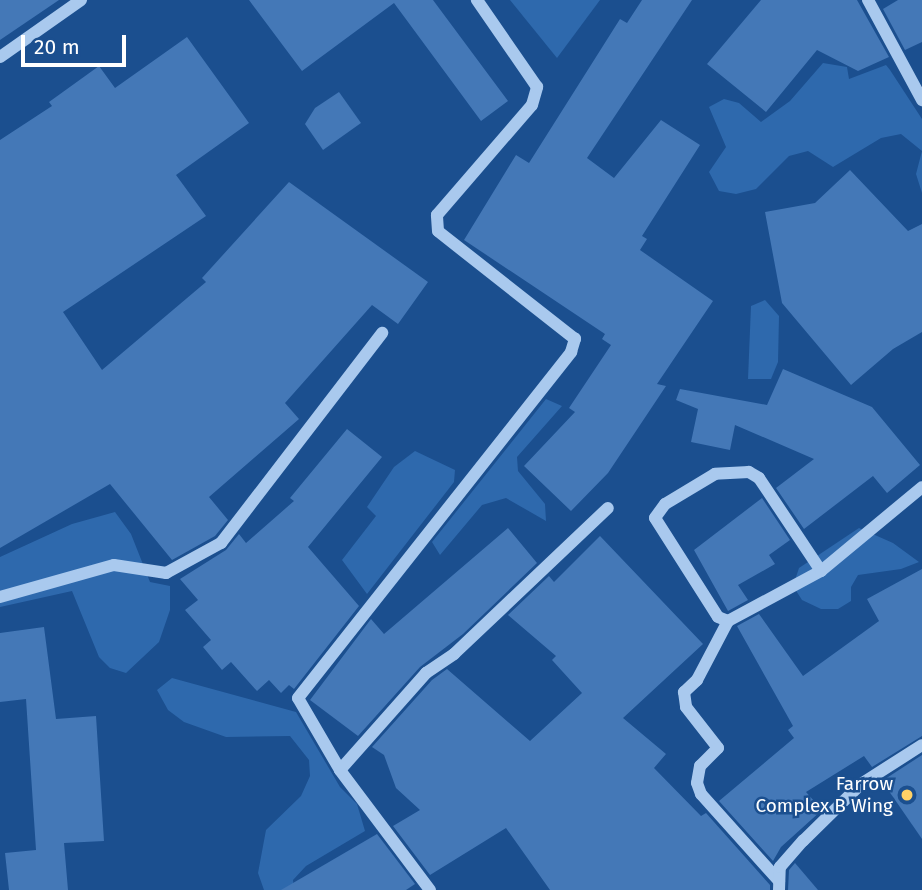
<!DOCTYPE html>
<style>
body{margin:0}
#map{position:relative;width:922px;height:890px;overflow:hidden;background:#1b4f8f;font-family:"Fira Sans",sans-serif}
div>[style]{position:absolute}
.green>*{inset:0;background:#2e69ad}
.building>*{inset:0;background:#4478b7}
.minor>*{height:12px;margin:-6px;padding:0 6px;transform-origin:6px;border-radius:6px;background:#a9c9ee}
.dots>*{width:19px;height:19px;translate:-50% -50%;box-sizing:border-box;border:4px solid #1b4f8f;border-radius:50%}
span{translate:-50% -50%;white-space:nowrap;text-align:center;line-height:1.15;-webkit-text-stroke:5px #1b4f8f;paint-order:stroke}
.poi-label{font-size:19px;color:#fff}
.right{translate:-100% -50%;text-align:right}
.scale{position:absolute;left:21px;top:35px;width:105px;height:32px;box-sizing:border-box;border:4px solid #fff;border-top:0;padding-left:9px;font-size:21px;line-height:24px;white-space:nowrap;color:#fff;-webkit-text-stroke:5px #1b4f8f;paint-order:stroke}
</style>
<div id="map">
<div class="green">
<i style="clip-path:polygon(510px 0,600px 0,557px 58px)"></i>
<i style="clip-path:polygon(823px 63px,847px 67px,849px 79px,886px 65px,890px 70px,922px 119px,922px 193px,916px 174px,922px 151px,901px 134px,881px 138px,833px 167px,808px 151px,789px 156px,756px 189px,736px 194px,719px 191px,709px 172px,726px 147px,709px 107px,724px 99px,739px 103px,761px 122px,790px 101px)"></i>
<i style="clip-path:polygon(765px 300px,779px 316px,778px 362px,771px 379px,748px 379px,751px 306px)"></i>
<i style="clip-path:polygon(546px 399px,562px 406px,517px 457px,518px 471px,545px 504px,546px 521px,506px 498px,482px 505px,440px 555px,432px 542px)"></i>
<i style="clip-path:polygon(415px 451px,455px 470px,454px 482px,367px 594px,342px 560px,376px 516px,367px 507px,394px 467px)"></i>
<i style="clip-path:polygon(115px 512px,131px 534px,150px 582px,170px 586px,170px 610px,159px 642px,126px 673px,110px 668px,99px 657px,72px 591px,0 607px,0 557px,72px 524px)"></i>
<i style="clip-path:polygon(859px 528px,893px 543px,919px 562px,901px 569px,858px 575px,851px 587px,851px 601px,838px 609px,821px 609px,802px 600px,793px 586px,799px 568px)"></i>
<i style="clip-path:polygon(172px 678px,296px 712px,340px 787px,357px 804px,365px 831px,306px 866px,293px 880px,294px 890px,264px 890px,258px 873px,266px 830px,301px 796px,310px 776px,309px 760px,290px 736px,226px 737px,184px 722px,168px 710px,157px 690px)"></i>
</div>
<div class="building">
<i style="clip-path:polygon(0 0,59px 0,0 40px)"></i>
<i style="clip-path:polygon(249px 0,433px 0,508px 101px,481px 121px,394px 3px,302px 71px)"></i>
<i style="clip-path:polygon(642px 0,692px 0,587px 158px,614px 178px,661px 120px,700px 145px,642px 236px,647px 239px,640px 250px,713px 301px,657px 384px,666px 386px,608px 473px,571px 511px,524px 466px,575px 412px,569px 408px,611px 345px,602px 339px,605px 334px,464px 240px,516px 155px,529px 163px,620px 19px,627px 23px)"></i>
<i style="clip-path:polygon(761px 0,857px 0,889px 57px,858px 71px,817px 50px,766px 112px,707px 64px)"></i>
<i style="clip-path:polygon(898px 0,922px 0,922px 42px,905px 50px,883px 9px)"></i>
<i style="clip-path:polygon(187px 37px,249px 123px,176px 175px,206px 216px,63px 312px,102px 370px,206px 282px,202px 278px,289px 182px,428px 282px,398px 324px,372px 305px,285px 403px,299px 419px,209px 497px,228px 520px,215px 536px,172px 560px,110px 484px,0 548px,0 140px,52px 106px,49px 102px,99px 66px,115px 88px)"></i>
<i style="clip-path:polygon(339px 92px,361px 123px,323px 150px,305px 124px,315px 108px)"></i>
<i style="clip-path:polygon(850px 170px,908px 231px,922px 224px,922px 332px,893px 349px,851px 385px,782px 303px,765px 212px,815px 203px)"></i>
<i style="clip-path:polygon(783px 369px,872px 407px,920px 465px,887px 493px,873px 476px,804px 529px,776px 488px,814px 459px,735px 425px,730px 450px,691px 442px,698px 409px,676px 400px,680px 389px,767px 405px)"></i>
<i style="clip-path:polygon(347px 429px,382px 457px,308px 547px,359px 606px,294px 689px,289px 685px,281px 693px,269px 680px,257px 691px,231px 662px,222px 670px,203px 647px,211px 640px,185px 610px,198px 600px,180px 579px,226px 550px,239px 534px,246px 543px,294px 501px,290px 498px)"></i>
<i style="clip-path:polygon(762px 498px,790px 540px,769px 555px,775px 564px,738px 585px,748px 600px,728px 611px,694px 550px)"></i>
<i style="clip-path:polygon(508px 528px,537px 563px,463px 634px,420px 667px,358px 736px,310px 700px,371px 619px,384px 634px)"></i>
<i style="clip-path:polygon(600px 536px,703px 644px,623px 718px,666px 754px,654px 768px,701px 816px,706px 813px,770px 885px,770px 890px,550px 890px,506px 828px,430px 875px,393px 826px,420px 810px,396px 788px,384px 755px,372px 747px,432px 680px,447px 669px,530px 741px,582px 693px,552px 660px,556px 656px,508px 615px,549px 576px,554px 582px)"></i>
<i style="clip-path:polygon(922px 569px,922px 736px,872px 767px,864px 756px,806px 792px,822px 810px,781px 847px,773px 861px,719px 801px,794px 738px,788px 730px,793px 726px,737px 626px,759px 614px,803px 676px,879px 621px,867px 599px)"></i>
<i style="clip-path:polygon(44px 627px,56px 719px,96px 716px,104px 841px,64px 843px,68px 890px,9px 890px,5px 853px,36px 850px,26px 699px,0 702px,0 633px)"></i>
<i style="clip-path:polygon(922px 755px,922px 839px,882px 781px)"></i>
<i style="clip-path:polygon(377px 834px,415px 884px,406px 890px,281px 890px)"></i>
<i style="clip-path:polygon(795px 863px,818px 890px,788px 890px,789px 870px)"></i>
</div>
<div class="minor">
<i style="left:868px;top:0;width:114px;rotate:61.6deg"></i>
<i style="left:0;top:57px;width:99px;rotate:-35.1deg"></i>
<i style="left:821px;top:571px;width:112px;rotate:-123.7deg"></i>
<i style="left:759px;top:478px;width:12px;rotate:-149deg"></i>
<i style="left:749px;top:472px;width:34px;rotate:177deg"></i>
<i style="left:715px;top:474px;width:58px;rotate:149deg"></i>
<i style="left:665px;top:504px;width:17px;rotate:126deg"></i>
<i style="left:655px;top:518px;width:117px;rotate:57.5deg"></i>
<i style="left:718px;top:617px;width:11px;rotate:22deg"></i>
<i style="left:728px;top:621px;width:106px;rotate:-28.3deg"></i>
<i style="left:821px;top:571px;width:131px;rotate:-39.7deg"></i>
<i style="left:0;top:597px;width:118px;rotate:-15.7deg"></i>
<i style="left:114px;top:565px;width:53px;rotate:8.7deg"></i>
<i style="left:166px;top:573px;width:63px;rotate:-28.6deg"></i>
<i style="left:221px;top:543px;width:265px;rotate:-52.5deg"></i>
<i style="left:728px;top:621px;width:67px;rotate:117.7deg"></i>
<i style="left:697px;top:680px;width:18px;rotate:137deg"></i>
<i style="left:684px;top:692px;width:15px;rotate:82deg"></i>
<i style="left:686px;top:707px;width:52px;rotate:52deg"></i>
<i style="left:718px;top:748px;width:25px;rotate:135deg"></i>
<i style="left:700px;top:766px;width:17px;rotate:100deg"></i>
<i style="left:697px;top:783px;width:12px;rotate:70deg"></i>
<i style="left:701px;top:794px;width:117px;rotate:48.1deg"></i>
<i style="left:340px;top:770px;width:83px;rotate:-120.3deg"></i>
<i style="left:298px;top:698px;width:441px;rotate:-51.7deg"></i>
<i style="left:571px;top:352px;width:14px;rotate:-73deg"></i>
<i style="left:575px;top:339px;width:174px;rotate:-141.8deg"></i>
<i style="left:438px;top:231px;width:16px;rotate:-94deg"></i>
<i style="left:437px;top:215px;width:145px;rotate:-49.2deg"></i>
<i style="left:532px;top:105px;width:19px;rotate:-74deg"></i>
<i style="left:537px;top:87px;width:106px;rotate:-124.6deg"></i>
<i style="left:430px;top:890px;width:150px;rotate:-126.9deg"></i>
<i style="left:340px;top:770px;width:130px;rotate:-48.4deg"></i>
<i style="left:426px;top:673px;width:34px;rotate:-34deg"></i>
<i style="left:454px;top:654px;width:212px;rotate:-43.5deg"></i>
<i style="left:779px;top:890px;width:23px;rotate:-88deg"></i>
<i style="left:780px;top:867px;width:35px;rotate:-49deg"></i>
<i style="left:803px;top:841px;width:81px;rotate:-44.5deg"></i>
<i style="left:861px;top:784px;width:72px;rotate:-32.6deg"></i>
</div>
<div class="dots">
<i style="left:907px;top:795px;background:#ffd166"></i>
</div>
<div class="poi-label">
<span class="right" style="left:893px;top:795px">Farrow<br>Complex B Wing</span>
</div>
<div class="scale">20 m</div>
</div>
